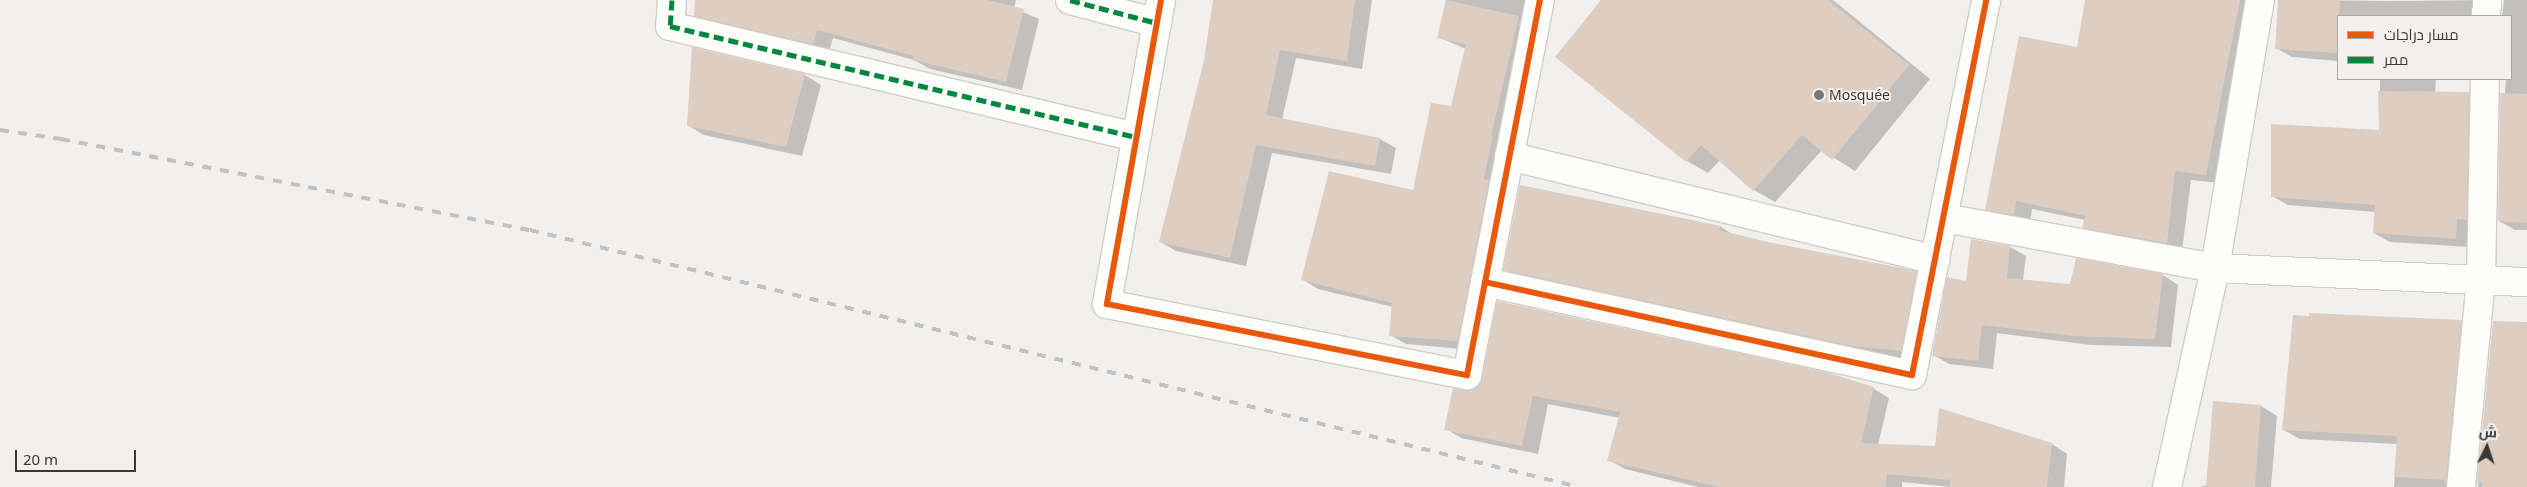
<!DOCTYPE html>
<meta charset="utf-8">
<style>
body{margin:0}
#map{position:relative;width:2527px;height:487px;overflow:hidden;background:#f2f0ee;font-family:"Noto Sans",Cairo,sans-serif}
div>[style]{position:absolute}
.shadow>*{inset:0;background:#0003}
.building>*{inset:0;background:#ddcec1}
.roads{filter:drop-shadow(1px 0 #cfcdcc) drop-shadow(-1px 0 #cfcdcc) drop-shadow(0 1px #cfcdcc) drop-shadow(0 -1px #cfcdcc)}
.street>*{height:28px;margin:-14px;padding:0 14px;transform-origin:14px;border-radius:14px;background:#fdfdfc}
.rail>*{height:4px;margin-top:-2px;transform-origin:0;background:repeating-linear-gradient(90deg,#c2c2c2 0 9px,transparent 0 18px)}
.quiet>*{height:5px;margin-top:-2.5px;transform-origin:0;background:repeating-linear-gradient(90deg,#00873e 0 10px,transparent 0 15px)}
.cycleway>*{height:6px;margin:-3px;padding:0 3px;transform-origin:3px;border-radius:3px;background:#e8590c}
.dots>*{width:14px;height:14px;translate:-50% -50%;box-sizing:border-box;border:2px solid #f3f0ed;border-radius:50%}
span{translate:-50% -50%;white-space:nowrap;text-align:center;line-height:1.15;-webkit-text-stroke:4px #f3f0ed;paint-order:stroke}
.poi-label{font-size:14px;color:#393837}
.left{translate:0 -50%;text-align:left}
.legend{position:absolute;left:2337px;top:15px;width:175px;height:65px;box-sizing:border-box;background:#f3f0ed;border:1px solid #a9a6a4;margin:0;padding:6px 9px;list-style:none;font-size:15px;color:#393837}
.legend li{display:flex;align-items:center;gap:10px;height:25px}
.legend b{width:25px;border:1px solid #a9a6a4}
.north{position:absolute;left:2462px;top:422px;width:50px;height:50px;-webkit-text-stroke:4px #f3f0ed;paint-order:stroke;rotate:4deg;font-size:14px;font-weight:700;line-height:20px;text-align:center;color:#393837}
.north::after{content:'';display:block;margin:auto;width:18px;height:22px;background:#393837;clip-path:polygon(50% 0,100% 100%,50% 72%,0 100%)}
.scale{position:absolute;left:15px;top:450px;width:121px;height:22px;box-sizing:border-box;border:2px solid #393837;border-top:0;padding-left:6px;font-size:15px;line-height:18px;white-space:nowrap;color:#393837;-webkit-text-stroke:4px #f3f0ed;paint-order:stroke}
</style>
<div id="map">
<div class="shadow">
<i style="clip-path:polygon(696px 0,1016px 0,1014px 8px,1039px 19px,1022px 90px,930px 69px,914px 60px,833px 38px,829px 52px,711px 24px,695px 15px)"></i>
<i style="clip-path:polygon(1214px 0,1372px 0,1362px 69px,1296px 58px,1282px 120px,1380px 139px,1396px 148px,1391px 174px,1272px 153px,1246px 266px,1176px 251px,1161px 242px,1205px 61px)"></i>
<i style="clip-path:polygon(1446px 0,1539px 0,1473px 350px,1406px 344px,1390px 335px,1393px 307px,1318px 289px,1302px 279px,1414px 192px,1452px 108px,1466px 49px,1438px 37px)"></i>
<i style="clip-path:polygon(1603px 0,1833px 0,1930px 79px,1855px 171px,1822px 150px,1775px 202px,1754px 190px,1720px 160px,1708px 173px,1687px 161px)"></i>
<i style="clip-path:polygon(2087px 0,2258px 0,2221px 183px,2191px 180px,2182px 251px,2100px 236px,2084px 227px,2085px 220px,2032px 209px,2030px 223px,2002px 218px,1987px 209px,2078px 49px)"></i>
<i style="clip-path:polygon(2279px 0,2399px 1px,2490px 0,2487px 16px,2338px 16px,2338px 61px,2292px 57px,2276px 48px)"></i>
<i style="clip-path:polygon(2527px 0,2527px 230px,2515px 230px,2499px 221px,2502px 93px,2505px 93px,2506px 79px,2511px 79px,2511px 16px,2502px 16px,2504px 0)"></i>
<i style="clip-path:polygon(693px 49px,805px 75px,821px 85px,802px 156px,704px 135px,689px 126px)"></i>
<i style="clip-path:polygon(2380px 79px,2436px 79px,2435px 94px,2469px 93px,2484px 103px,2471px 247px,2390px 242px,2374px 233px,2376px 212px,2288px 205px,2272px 196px,2380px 132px)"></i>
<i style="clip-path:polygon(1521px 187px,1721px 227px,1735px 236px,1916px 273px,1932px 282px,1917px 359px,1869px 354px,1521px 279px,1505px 269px)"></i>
<i style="clip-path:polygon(1972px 240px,2010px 247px,2026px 256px,2023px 280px,2071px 285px,2163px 275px,2178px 285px,2171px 347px,2091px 345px,1997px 333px,1993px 369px,1949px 364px,1933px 355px,1967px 282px)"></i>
<i style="clip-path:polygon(2461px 321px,2477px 330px,2462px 487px,2394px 487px,2397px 444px,2300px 439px,2284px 430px)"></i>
<i style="clip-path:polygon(2494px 322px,2527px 323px,2527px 487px,2478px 487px)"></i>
<i style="clip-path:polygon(1826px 374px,1874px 389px,1889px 398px,1878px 445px,1936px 447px,2052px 444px,2067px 454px,2064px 487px,1951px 487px,1902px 482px,1902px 487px,1698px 487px,1625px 469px,1609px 460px,1620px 418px,1548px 404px,1538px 454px,1461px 438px,1446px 429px,1472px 391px)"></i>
<i style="clip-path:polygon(2214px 402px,2261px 406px,2277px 416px,2271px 487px,2200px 487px,2207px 485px)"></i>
</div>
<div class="building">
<i style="clip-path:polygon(695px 0,987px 0,1024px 9px,1006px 82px,913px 60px,914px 56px,817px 30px,813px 44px,694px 16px)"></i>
<i style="clip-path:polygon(1213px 0,1355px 0,1347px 61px,1280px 50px,1266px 115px,1380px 138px,1375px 166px,1256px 145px,1230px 258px,1159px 242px,1204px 60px)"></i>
<i style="clip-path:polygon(1446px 0,1519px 16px,1491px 136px,1493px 134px,1484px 179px,1489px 180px,1458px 341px,1389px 336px,1392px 303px,1301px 280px,1329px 171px,1413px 190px,1431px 103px,1451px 106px,1466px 44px,1437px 38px)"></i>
<i style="clip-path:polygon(1601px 0,1828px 0,1909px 65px,1832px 160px,1802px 135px,1753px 191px,1701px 145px,1686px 162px,1555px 57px)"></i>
<i style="clip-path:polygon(2085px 0,2240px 0,2206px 175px,2175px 171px,2167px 243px,2082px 228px,2085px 216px,2016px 201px,2014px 215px,1985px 210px,2019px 36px,2077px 47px)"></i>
<i style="clip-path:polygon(2278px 0,2340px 0,2337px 53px,2275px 49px)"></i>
<i style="clip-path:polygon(692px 47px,805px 74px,786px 147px,687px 126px)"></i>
<i style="clip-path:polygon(2378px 91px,2469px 92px,2467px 220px,2457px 219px,2456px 239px,2373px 233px,2375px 205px,2271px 197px,2271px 124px,2379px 130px)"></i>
<i style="clip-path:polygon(2500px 93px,2527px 94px,2527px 223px,2498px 221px)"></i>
<i style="clip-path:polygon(1520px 185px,1721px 226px,1718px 230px,1768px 242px,1917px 271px,1901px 351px,1852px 346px,1503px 270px)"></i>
<i style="clip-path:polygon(1971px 239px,2010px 246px,2007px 278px,2070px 284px,2076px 258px,2163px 274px,2155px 339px,2074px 336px,1982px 325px,1978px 361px,1932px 356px,1947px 277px,1966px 281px)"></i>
<i style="clip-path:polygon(1497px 301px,1826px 372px,1874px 387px,1861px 443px,1935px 446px,1939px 408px,2052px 443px,2047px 487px,1950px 487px,1950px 480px,1887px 474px,1886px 487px,1720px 487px,1607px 461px,1620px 412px,1533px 396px,1522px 446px,1444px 430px,1453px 388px,1472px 390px,1482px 378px)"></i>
<i style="clip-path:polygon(2309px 313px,2462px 320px,2446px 480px,2394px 477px,2397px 436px,2282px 430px,2293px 315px,2309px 316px)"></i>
<i style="clip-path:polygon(2493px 321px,2527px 322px,2527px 487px,2482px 487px,2482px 483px,2477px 483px)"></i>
<i style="clip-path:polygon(2213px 401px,2261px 405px,2255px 487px,2206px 487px)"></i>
</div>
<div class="roads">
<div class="street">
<i style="left:672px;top:0;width:26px;rotate:94deg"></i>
<i style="left:670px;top:26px;width:479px;rotate:13.4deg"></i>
<i style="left:1070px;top:0;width:90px;rotate:14.8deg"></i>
<i style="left:1161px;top:0;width:309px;rotate:100.1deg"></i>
<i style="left:1107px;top:304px;width:367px;rotate:11.2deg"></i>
<i style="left:1467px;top:375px;width:382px;rotate:-79deg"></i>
<i style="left:2486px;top:16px;width:16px;rotate:-86deg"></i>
<i style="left:1509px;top:156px;width:439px;rotate:13.7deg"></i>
<i style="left:1945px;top:218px;width:275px;rotate:10.5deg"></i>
<i style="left:2215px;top:268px;width:312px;rotate:2.6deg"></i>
<i style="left:1485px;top:282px;width:437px;rotate:12.3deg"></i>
<i style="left:1912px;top:375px;width:382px;rotate:-78.8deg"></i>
<i style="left:2167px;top:487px;width:224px;rotate:-77.6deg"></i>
<i style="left:2215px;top:268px;width:272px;rotate:-80.5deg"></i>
<i style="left:2461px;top:487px;width:207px;rotate:-84.5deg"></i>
<i style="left:2481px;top:281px;width:202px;rotate:-88.9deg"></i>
</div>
</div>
<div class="rail">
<i style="left:0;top:130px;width:62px;rotate:8.4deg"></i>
<i style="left:61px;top:139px;width:478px;rotate:11deg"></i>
<i style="left:530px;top:230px;width:1080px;rotate:13.77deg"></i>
</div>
<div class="quiet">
<i style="left:672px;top:0;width:26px;rotate:94deg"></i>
<i style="left:670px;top:26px;width:479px;rotate:13.4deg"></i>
<i style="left:1070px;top:0;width:90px;rotate:14.8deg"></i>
</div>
<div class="cycleway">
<i style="left:1161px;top:0;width:309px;rotate:100.1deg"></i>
<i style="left:1107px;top:304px;width:367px;rotate:11.2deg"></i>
<i style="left:1467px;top:375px;width:382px;rotate:-79deg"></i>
<i style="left:1485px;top:282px;width:437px;rotate:12.3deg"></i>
<i style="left:1912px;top:375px;width:382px;rotate:-78.8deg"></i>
</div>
<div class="dots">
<i style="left:1819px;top:95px;background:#7a7877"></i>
</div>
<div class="poi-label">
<span class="left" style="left:1829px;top:95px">Mosquée</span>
</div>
<ul class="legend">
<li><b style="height:6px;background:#e8590c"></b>مسار دراجات</li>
<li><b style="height:6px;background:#00873e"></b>ممر</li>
</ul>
<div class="north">ش</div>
<div class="scale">20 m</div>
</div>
